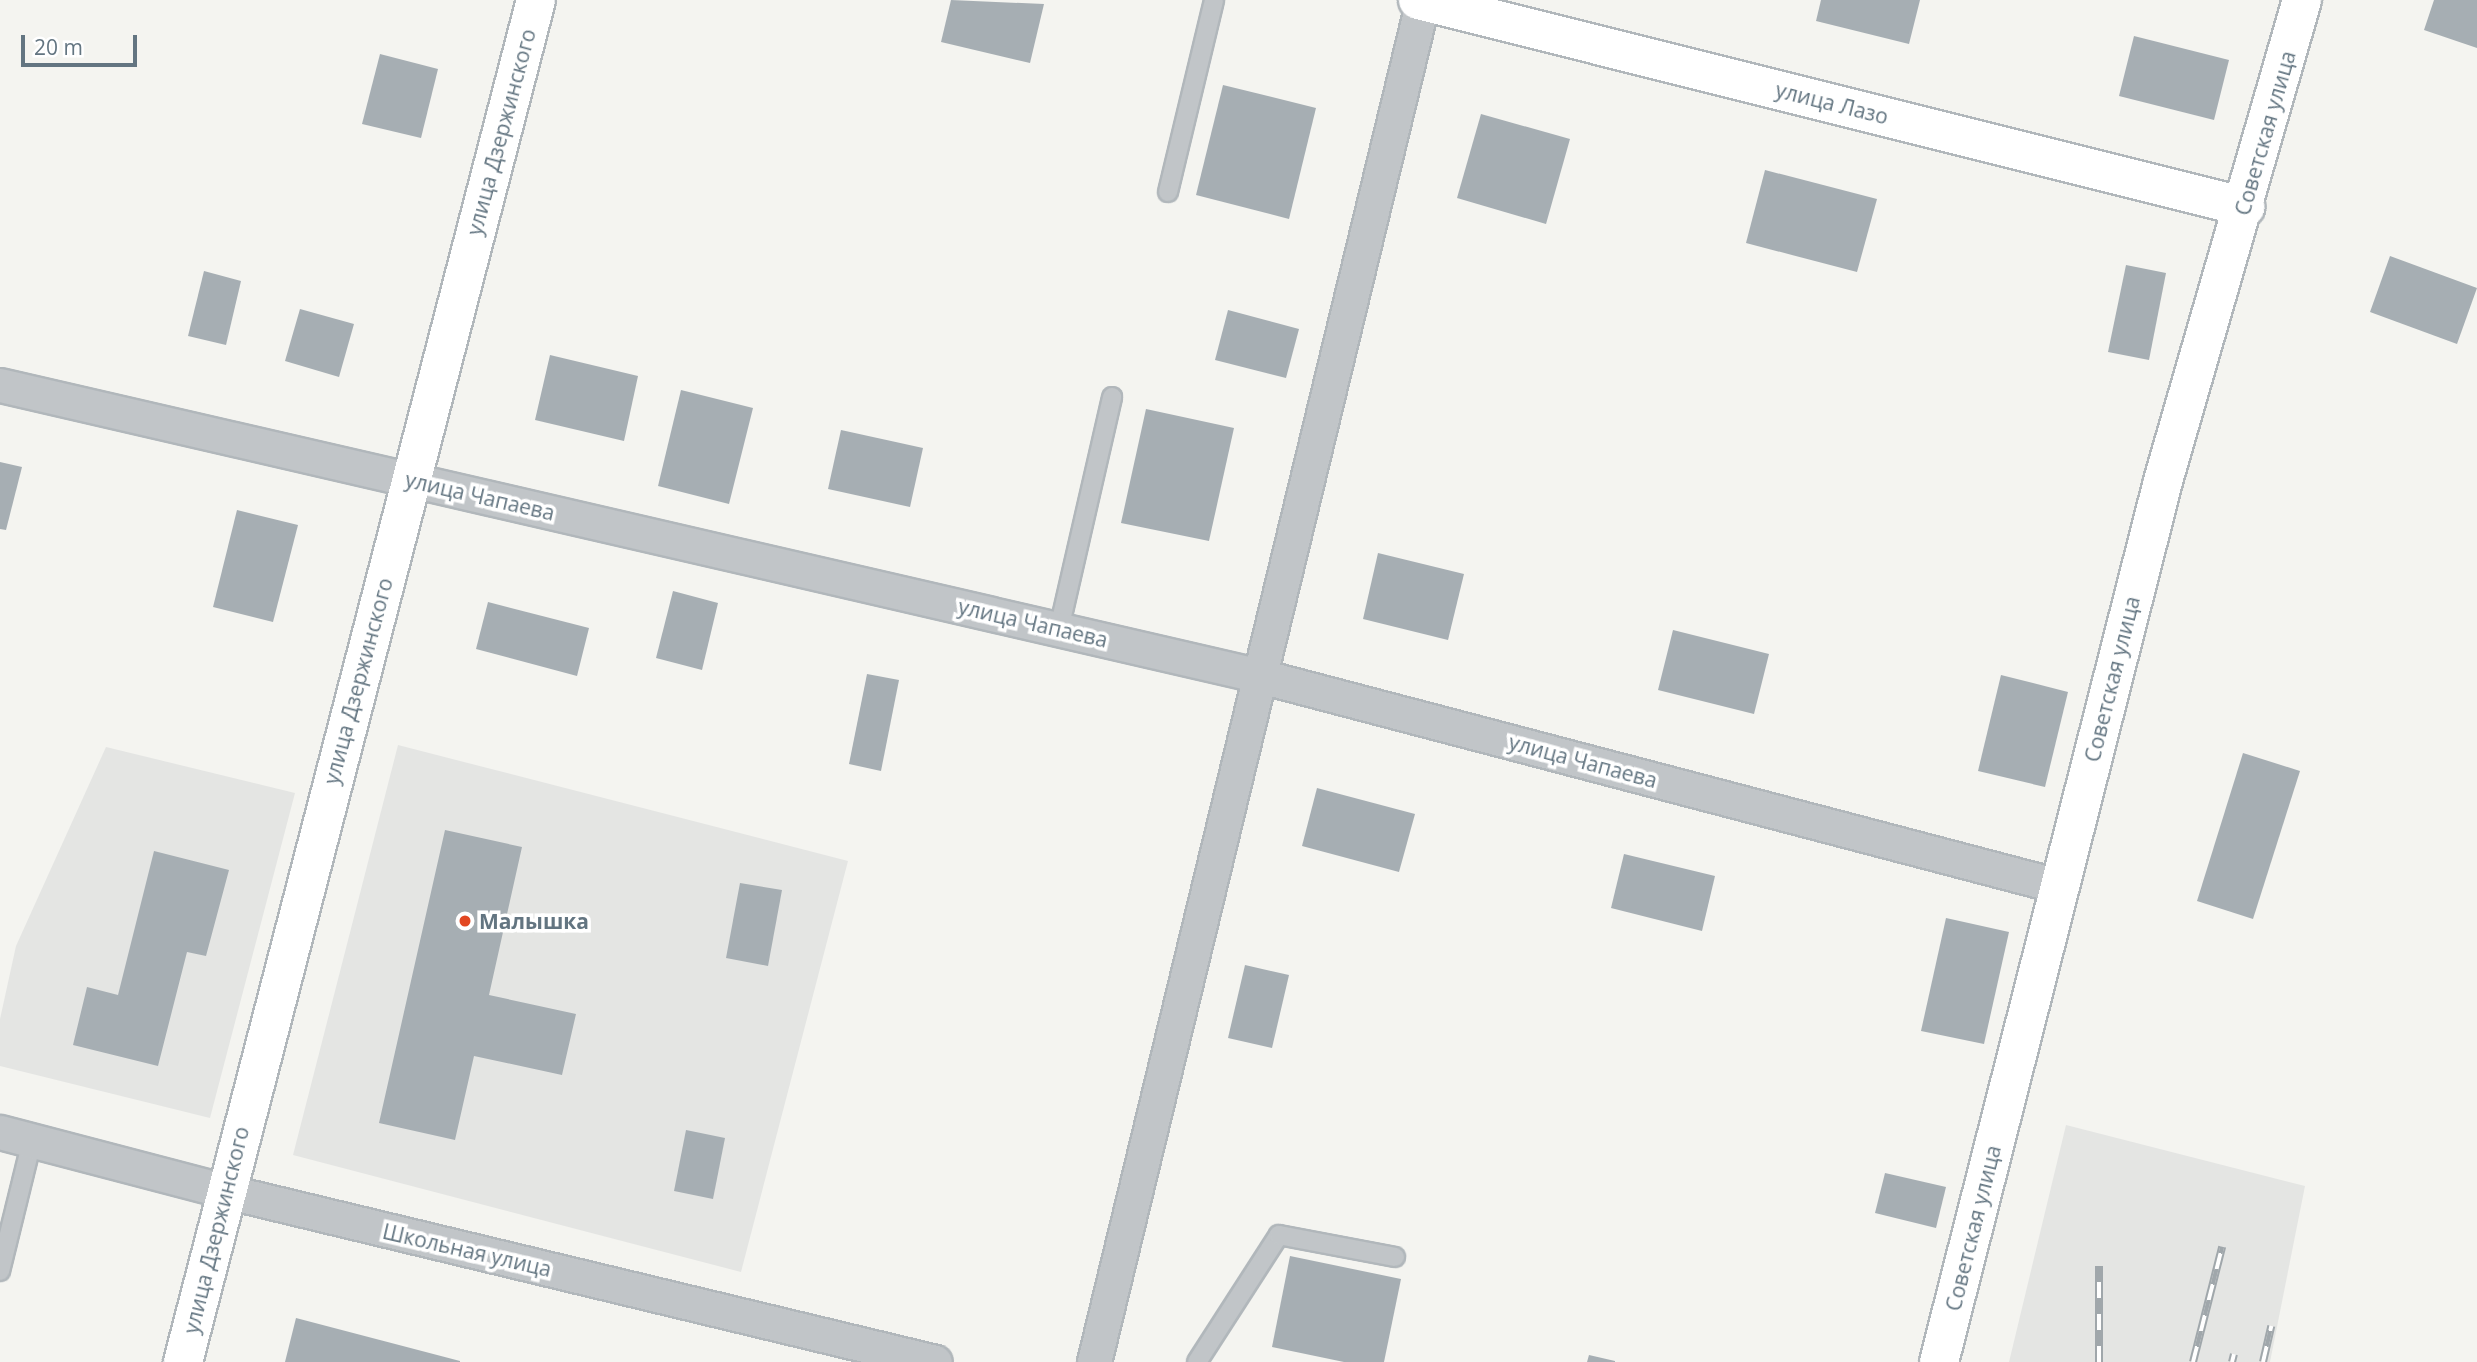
<!DOCTYPE html>
<meta charset="utf-8">
<style>
body{margin:0}
#map{position:relative;width:2477px;height:1362px;overflow:hidden;background:#f4f4f0;font-family:"Open Sans",sans-serif}
div>[style]{position:absolute}
.built>*{inset:0;background:#e4e5e3}
.building>*{inset:0;background:#a6aeb3}
.roads{filter:drop-shadow(2px 0 #b1b7bb) drop-shadow(-2px 0 #b1b7bb) drop-shadow(0 2px #b1b7bb) drop-shadow(0 -2px #b1b7bb)}
.lane>*{height:18px;margin:-9px;padding:0 9px;transform-origin:9px;border-radius:9px;background:#c1c5c8}
.street>*{height:33px;margin:-16.5px;padding:0 16.5px;transform-origin:16.5px;border-radius:16.5px;background:#c1c5c8}
.secondary>*{height:38px;margin:-19px;padding:0 19px;transform-origin:19px;border-radius:19px;background:#fff}
.rail>*{height:8px;margin-top:-4px;transform-origin:0;background:repeating-linear-gradient(90deg,#fff 0 16px,#a0a7ab 0 32px);box-sizing:border-box;border-block:2px solid #a0a7ab}
.dots>*{width:19px;height:19px;translate:-50% -50%;box-sizing:border-box;border:4px solid #fff;border-radius:50%}
span{translate:-50% -50%;white-space:nowrap;text-align:center;line-height:1.15;-webkit-text-stroke:7px #fff;paint-order:stroke}
.street-label{font-size:21px;color:#637581}
.poi-label{font-size:21px;color:#637581;font-weight:700}
.left{translate:0 -50%;text-align:left}
.scale{position:absolute;left:21px;top:35px;width:116px;height:32px;box-sizing:border-box;border:4px solid #637581;border-top:0;padding-left:9px;font-size:21px;line-height:24px;white-space:nowrap;color:#637581;-webkit-text-stroke:5px #fff;paint-order:stroke}
</style>
<div id="map">
<div class="built">
<i style="clip-path:polygon(398px 745px,848px 861px,741px 1272px,293px 1155px)"></i>
<i style="clip-path:polygon(106px 747px,295px 793px,210px 1118px,0 1066px,0 1019px,16px 946px)"></i>
<i style="clip-path:polygon(2066px 1125px,2305px 1186px,2270px 1362px,2009px 1362px)"></i>
</div>
<div class="building">
<i style="clip-path:polygon(951px 0,1044px 4px,1030px 63px,941px 42px)"></i>
<i style="clip-path:polygon(1821px 0,1920px 0,1909px 44px,1816px 21px)"></i>
<i style="clip-path:polygon(2434px 0,2477px 0,2477px 48px,2424px 30px)"></i>
<i style="clip-path:polygon(2134px 36px,2229px 60px,2214px 120px,2119px 96px)"></i>
<i style="clip-path:polygon(380px 54px,438px 69px,421px 138px,362px 124px)"></i>
<i style="clip-path:polygon(1223px 85px,1316px 108px,1289px 219px,1196px 195px)"></i>
<i style="clip-path:polygon(1481px 114px,1570px 139px,1546px 224px,1457px 198px)"></i>
<i style="clip-path:polygon(1765px 170px,1877px 199px,1857px 272px,1746px 243px)"></i>
<i style="clip-path:polygon(2390px 256px,2477px 288px,2457px 344px,2370px 312px)"></i>
<i style="clip-path:polygon(2126px 265px,2166px 273px,2149px 360px,2108px 352px)"></i>
<i style="clip-path:polygon(204px 271px,241px 281px,226px 345px,188px 336px)"></i>
<i style="clip-path:polygon(300px 309px,354px 324px,339px 377px,285px 361px)"></i>
<i style="clip-path:polygon(1228px 310px,1299px 329px,1286px 378px,1215px 360px)"></i>
<i style="clip-path:polygon(550px 355px,638px 376px,624px 441px,535px 420px)"></i>
<i style="clip-path:polygon(681px 390px,753px 408px,729px 504px,658px 486px)"></i>
<i style="clip-path:polygon(1146px 409px,1234px 428px,1209px 541px,1121px 523px)"></i>
<i style="clip-path:polygon(841px 430px,923px 448px,910px 507px,828px 489px)"></i>
<i style="clip-path:polygon(0 462px,22px 467px,6px 530px,0 529px)"></i>
<i style="clip-path:polygon(237px 510px,298px 525px,273px 622px,213px 607px)"></i>
<i style="clip-path:polygon(1378px 553px,1464px 574px,1448px 640px,1363px 619px)"></i>
<i style="clip-path:polygon(673px 591px,718px 603px,702px 670px,656px 658px)"></i>
<i style="clip-path:polygon(488px 602px,589px 628px,577px 676px,476px 649px)"></i>
<i style="clip-path:polygon(1673px 630px,1769px 654px,1754px 714px,1658px 690px)"></i>
<i style="clip-path:polygon(867px 674px,899px 680px,881px 771px,849px 764px)"></i>
<i style="clip-path:polygon(2001px 675px,2068px 692px,2045px 787px,1978px 771px)"></i>
<i style="clip-path:polygon(2243px 753px,2300px 771px,2253px 919px,2197px 901px)"></i>
<i style="clip-path:polygon(1317px 788px,1415px 814px,1399px 872px,1302px 846px)"></i>
<i style="clip-path:polygon(445px 830px,522px 847px,489px 995px,576px 1014px,562px 1075px,474px 1056px,455px 1140px,379px 1123px)"></i>
<i style="clip-path:polygon(154px 851px,229px 870px,206px 956px,187px 952px,158px 1066px,73px 1045px,87px 987px,118px 995px)"></i>
<i style="clip-path:polygon(1624px 854px,1715px 876px,1702px 931px,1611px 908px)"></i>
<i style="clip-path:polygon(740px 883px,782px 890px,768px 966px,726px 958px)"></i>
<i style="clip-path:polygon(1946px 918px,2009px 932px,1984px 1044px,1921px 1031px)"></i>
<i style="clip-path:polygon(1245px 965px,1289px 975px,1272px 1048px,1228px 1038px)"></i>
<i style="clip-path:polygon(686px 1130px,725px 1138px,713px 1199px,674px 1191px)"></i>
<i style="clip-path:polygon(1885px 1173px,1946px 1187px,1936px 1228px,1875px 1213px)"></i>
<i style="clip-path:polygon(1290px 1256px,1401px 1279px,1384px 1362px,1344px 1362px,1272px 1347px)"></i>
<i style="clip-path:polygon(296px 1318px,460px 1361px,460px 1362px,285px 1362px)"></i>
<i style="clip-path:polygon(1589px 1355px,1615px 1361px,1615px 1362px,1587px 1362px)"></i>
</div>
<div class="roads">
<div class="lane">
<i style="left:1168px;top:192px;width:197px;rotate:-76.5deg"></i>
<i style="left:1059px;top:629px;width:238px;rotate:-77.1deg"></i>
<i style="left:0;top:1271px;width:134px;rotate:-76.2deg"></i>
<i style="left:1197px;top:1362px;width:151px;rotate:-57.2deg"></i>
<i style="left:1279px;top:1235px;width:118px;rotate:10.7deg"></i>
</div>
<div class="street">
<i style="left:0;top:385px;width:1293px;rotate:13deg"></i>
<i style="left:1260px;top:676px;width:826px;rotate:14.73deg"></i>
<i style="left:0;top:1132px;width:233px;rotate:14.7deg"></i>
<i style="left:225px;top:1191px;width:730px;rotate:13.54deg"></i>
<i style="left:1094px;top:1362px;width:1401px;rotate:-76.42deg"></i>
</div>
<div class="secondary">
<i style="left:1418px;top:0;width:853px;rotate:14.05deg"></i>
<i style="left:183px;top:1362px;width:1407px;rotate:-75.47deg"></i>
<i style="left:1939px;top:1362px;width:909px;rotate:-75.73deg"></i>
<i style="left:2163px;top:481px;width:501px;rotate:-73.88deg"></i>
</div>
</div>
<div class="rail">
<i style="left:2099px;top:1362px;width:96px;rotate:-90deg"></i>
<i style="left:2193px;top:1362px;width:119px;rotate:-75.8deg"></i>
<i style="left:2232px;top:1362px;width:8px;rotate:-76deg"></i>
<i style="left:2263px;top:1362px;width:37px;rotate:-77deg"></i>
</div>
<div class="dots">
<i style="left:465px;top:921px;background:#e24722"></i>
</div>
<div class="street-label">
<span style="left:1832px;top:103px;rotate:14deg">улица Лазо</span>
<span style="left:501px;top:132px;rotate:-75deg">улица Дзержинского</span>
<span style="left:2265px;top:133px;rotate:-74deg">Советская улица</span>
<span style="left:480px;top:496px;rotate:13deg">улица Чапаева</span>
<span style="left:1033px;top:623px;rotate:13deg">улица Чапаева</span>
<span style="left:2112px;top:679px;rotate:-76deg">Советская улица</span>
<span style="left:358px;top:681px;rotate:-75deg">улица Дзержинского</span>
<span style="left:1583px;top:761px;rotate:15deg">улица Чапаева</span>
<span style="left:1973px;top:1228px;rotate:-76deg">Советская улица</span>
<span style="left:216px;top:1230px;rotate:-76deg">улица Дзержинского</span>
<span style="left:467px;top:1250px;rotate:13deg">Школьная улица</span>
</div>
<div class="poi-label">
<span class="left" style="left:479px;top:921px">Малышка</span>
</div>
<div class="scale">20 m</div>
</div>
